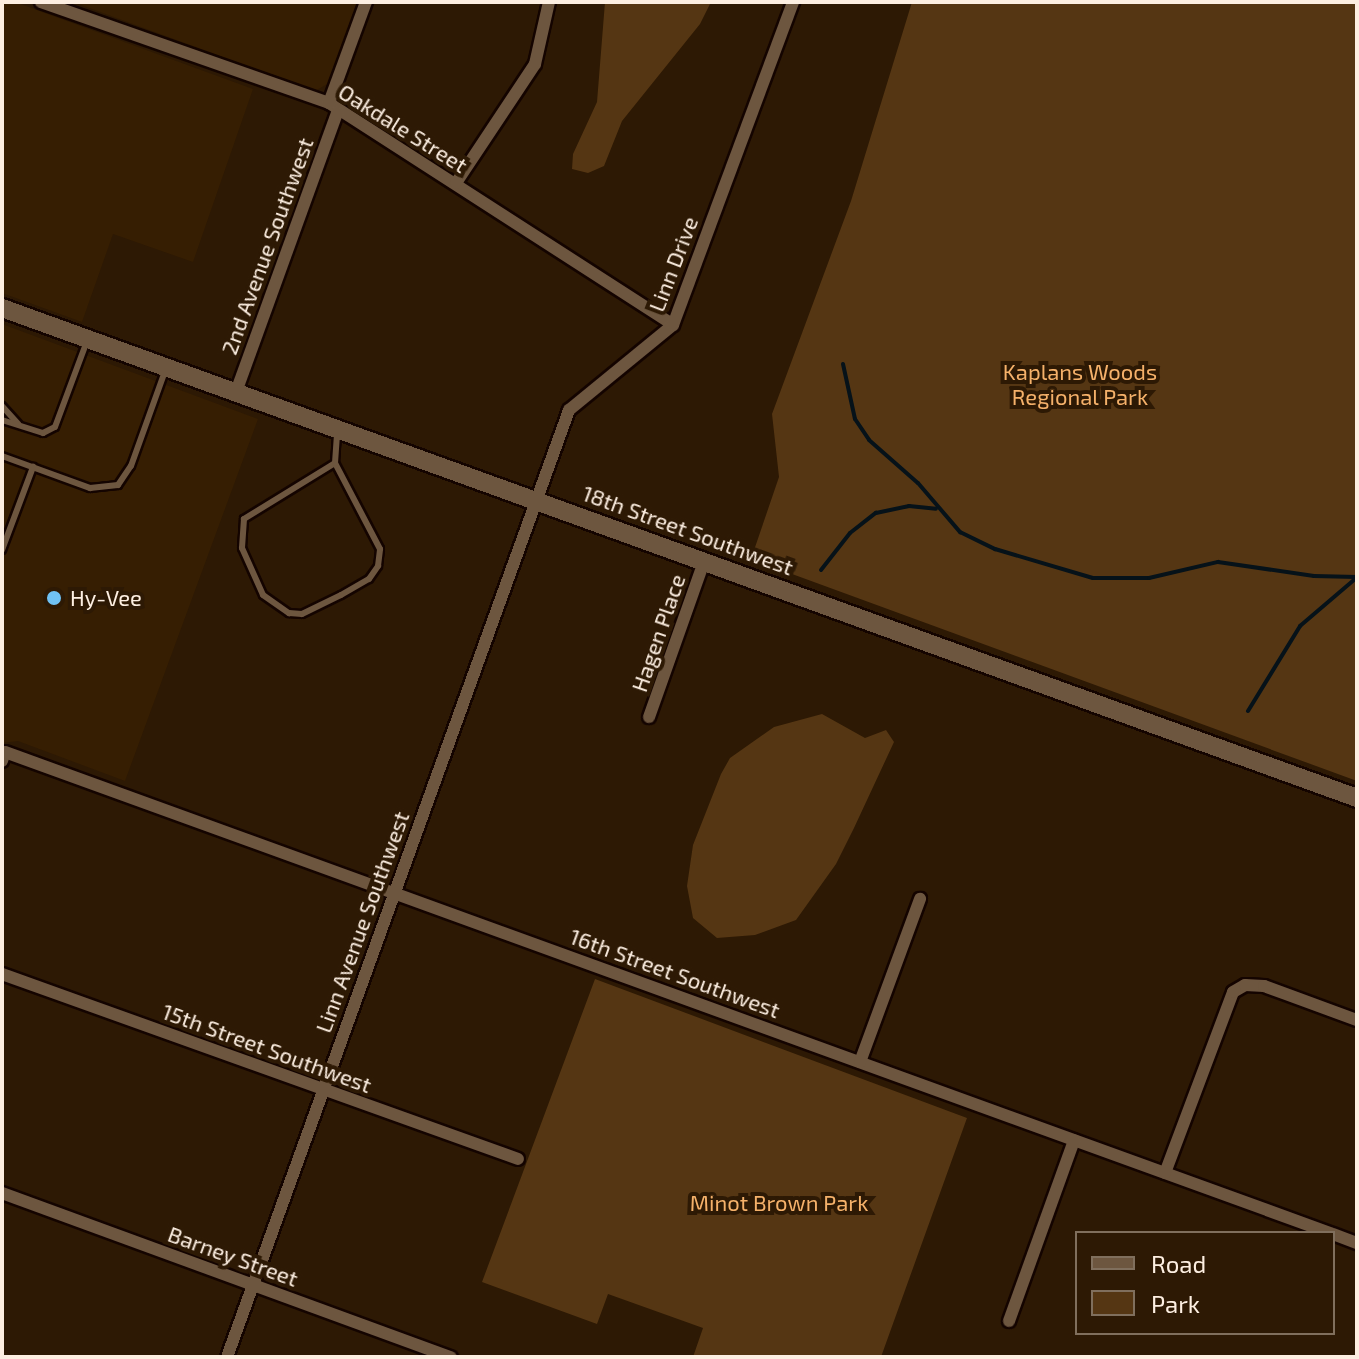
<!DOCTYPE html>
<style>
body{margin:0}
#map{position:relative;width:1359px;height:1359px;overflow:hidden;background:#2d1904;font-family:"Exo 2",sans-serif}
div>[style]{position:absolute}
.built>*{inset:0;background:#361e02}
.green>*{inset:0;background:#553613}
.stream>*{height:4px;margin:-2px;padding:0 2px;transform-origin:2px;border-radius:2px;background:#061219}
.roads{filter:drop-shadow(2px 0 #140400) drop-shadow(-2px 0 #140400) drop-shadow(0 2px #140400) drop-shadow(0 -2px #140400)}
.lane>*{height:6px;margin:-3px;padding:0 3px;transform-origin:3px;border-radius:3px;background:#6d563f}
.street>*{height:12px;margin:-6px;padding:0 6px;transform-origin:6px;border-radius:6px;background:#6d563f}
.secondary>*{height:18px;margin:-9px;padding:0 9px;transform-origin:9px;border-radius:9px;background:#6d563f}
.dots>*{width:22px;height:22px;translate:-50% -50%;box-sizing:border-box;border:4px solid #2d1904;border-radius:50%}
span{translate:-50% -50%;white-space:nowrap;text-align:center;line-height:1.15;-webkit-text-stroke:8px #2d1904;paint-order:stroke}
.street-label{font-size:22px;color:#fdefe2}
.park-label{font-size:22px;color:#f5b16a}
.poi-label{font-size:22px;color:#fdefe2}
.left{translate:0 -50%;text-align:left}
.frame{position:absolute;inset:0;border:4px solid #fdefe2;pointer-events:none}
.legend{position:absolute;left:1075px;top:1231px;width:260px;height:104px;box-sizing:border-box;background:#2d1904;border:2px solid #806f5d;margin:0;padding:10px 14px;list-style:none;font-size:24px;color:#fdefe2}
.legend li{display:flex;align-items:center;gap:16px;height:40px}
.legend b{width:40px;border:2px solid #806f5d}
</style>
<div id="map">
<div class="built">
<i style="clip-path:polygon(2px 2px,15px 2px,253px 89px,193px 262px,113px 234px,82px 322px,2px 293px)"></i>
<i style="clip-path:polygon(73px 2px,361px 2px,329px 83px,315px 91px)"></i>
<i style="clip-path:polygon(2px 324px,258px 419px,125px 781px,18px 741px,2px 743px)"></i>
</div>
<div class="green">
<i style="clip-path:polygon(605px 2px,711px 2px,700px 24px,622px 121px,604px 166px,588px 173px,572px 169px,573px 154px,597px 102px)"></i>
<i style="clip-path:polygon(912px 2px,1357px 2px,1357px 781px,751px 559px,779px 477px,772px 414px,851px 201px)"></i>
<i style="clip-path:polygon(822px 714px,865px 738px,886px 730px,894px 742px,854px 828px,836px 864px,796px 920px,755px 935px,717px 938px,693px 918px,687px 886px,693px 845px,721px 774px,730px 758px,774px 727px)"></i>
<i style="clip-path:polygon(595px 979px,967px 1118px,881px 1357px,693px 1357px,703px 1328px,608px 1294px,597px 1324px,482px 1282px)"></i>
</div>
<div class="stream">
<i style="left:843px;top:364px;width:56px;rotate:77.7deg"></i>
<i style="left:855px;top:419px;width:25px;rotate:56deg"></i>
<i style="left:869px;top:440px;width:65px;rotate:41.3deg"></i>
<i style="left:918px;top:483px;width:65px;rotate:49.4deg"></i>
<i style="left:960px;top:532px;width:39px;rotate:26deg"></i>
<i style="left:995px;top:549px;width:102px;rotate:16.5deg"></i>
<i style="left:1093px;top:578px;width:56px"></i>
<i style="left:1149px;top:578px;width:71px;rotate:-13.1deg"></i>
<i style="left:1218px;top:562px;width:97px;rotate:8.3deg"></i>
<i style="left:1314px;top:576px;width:43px;rotate:1.3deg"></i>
<i style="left:821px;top:570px;width:47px;rotate:-51.9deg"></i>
<i style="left:850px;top:533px;width:33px;rotate:-38deg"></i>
<i style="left:876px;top:513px;width:34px;rotate:-12deg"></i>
<i style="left:909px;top:506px;width:27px;rotate:6deg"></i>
<i style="left:1248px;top:711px;width:100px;rotate:-58.5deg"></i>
<i style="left:1300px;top:626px;width:72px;rotate:-40.5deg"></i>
</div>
<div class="roads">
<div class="lane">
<i style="left:2px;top:406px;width:24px;rotate:48deg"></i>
<i style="left:2px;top:420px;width:43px;rotate:17.6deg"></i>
<i style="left:43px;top:433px;width:13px;rotate:-27deg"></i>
<i style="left:55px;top:427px;width:92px;rotate:-69.6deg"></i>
<i style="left:2px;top:456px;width:94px;rotate:20deg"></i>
<i style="left:90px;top:488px;width:28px;rotate:-6deg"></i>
<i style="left:118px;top:485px;width:23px;rotate:-56deg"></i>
<i style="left:131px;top:466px;width:101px;rotate:-70.3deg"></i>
<i style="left:335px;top:463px;width:107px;rotate:148.4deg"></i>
<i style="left:244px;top:519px;width:29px;rotate:94deg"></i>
<i style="left:242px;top:548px;width:51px;rotate:65.9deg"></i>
<i style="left:263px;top:595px;width:32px;rotate:35deg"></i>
<i style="left:289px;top:613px;width:13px;rotate:4deg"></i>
<i style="left:302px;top:614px;width:43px;rotate:-26deg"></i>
<i style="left:341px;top:595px;width:32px;rotate:-30deg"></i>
<i style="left:369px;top:579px;width:16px;rotate:-55deg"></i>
<i style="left:378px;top:566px;width:17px;rotate:-83deg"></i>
<i style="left:380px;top:549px;width:97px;rotate:-117.6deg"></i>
<i style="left:335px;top:463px;width:30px;rotate:-86deg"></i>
<i style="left:2px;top:550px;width:89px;rotate:-69.5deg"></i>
</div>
<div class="street">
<i style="left:41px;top:2px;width:305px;rotate:19.3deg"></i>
<i style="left:329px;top:103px;width:409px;rotate:32.8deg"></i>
<i style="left:329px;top:103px;width:108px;rotate:-69.9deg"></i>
<i style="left:456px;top:183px;width:143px;rotate:-56.4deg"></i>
<i style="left:535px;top:64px;width:64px;rotate:-77.3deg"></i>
<i style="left:236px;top:392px;width:297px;rotate:-70.1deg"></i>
<i style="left:649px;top:717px;width:164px;rotate:-70.5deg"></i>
<i style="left:2px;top:761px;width:9px;rotate:-72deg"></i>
<i style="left:5px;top:752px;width:1410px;rotate:19.95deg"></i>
<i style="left:2px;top:974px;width:548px;rotate:19.72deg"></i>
<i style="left:860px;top:1062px;width:174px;rotate:-69.8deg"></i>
<i style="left:1165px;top:1173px;width:193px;rotate:-69.4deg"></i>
<i style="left:1233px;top:992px;width:14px;rotate:-30deg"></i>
<i style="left:1245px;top:985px;width:19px;rotate:3deg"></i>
<i style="left:1264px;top:986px;width:99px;rotate:20.1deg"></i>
<i style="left:2px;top:1193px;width:478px;rotate:20.1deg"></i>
<i style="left:1333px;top:1234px;width:26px;rotate:21deg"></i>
<i style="left:1009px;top:1321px;width:192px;rotate:-70.2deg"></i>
<i style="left:227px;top:1357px;width:1007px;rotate:-70.14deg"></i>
<i style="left:569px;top:410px;width:134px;rotate:-39.3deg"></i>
<i style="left:673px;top:325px;width:345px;rotate:-69.6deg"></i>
</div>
<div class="secondary">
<i style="left:2px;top:308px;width:1441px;rotate:19.88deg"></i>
</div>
</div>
<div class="dots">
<i style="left:54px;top:598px;background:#70c2f4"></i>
</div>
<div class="street-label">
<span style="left:403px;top:128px;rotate:32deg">Oakdale Street</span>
<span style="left:267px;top:246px;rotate:-70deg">2nd Avenue Southwest</span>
<span style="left:673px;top:264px;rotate:-69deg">Linn Drive</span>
<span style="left:688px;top:530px;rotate:20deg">18th Street Southwest</span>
<span style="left:658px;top:633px;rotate:-71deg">Hagen Place</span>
<span style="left:362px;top:922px;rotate:-70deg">Linn Avenue Southwest</span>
<span style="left:675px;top:973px;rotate:20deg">16th Street Southwest</span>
<span style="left:267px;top:1048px;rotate:20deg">15th Street Southwest</span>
<span style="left:233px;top:1256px;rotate:20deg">Barney Street</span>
</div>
<div class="park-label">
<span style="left:1080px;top:384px">Kaplans Woods<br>Regional Park</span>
<span style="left:779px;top:1203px">Minot Brown Park</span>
</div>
<div class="poi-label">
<span class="left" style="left:70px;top:598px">Hy-Vee</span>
</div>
<div class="frame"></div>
<ul class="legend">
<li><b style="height:10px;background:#6d563f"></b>Road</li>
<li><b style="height:22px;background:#553613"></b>Park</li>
</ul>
</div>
